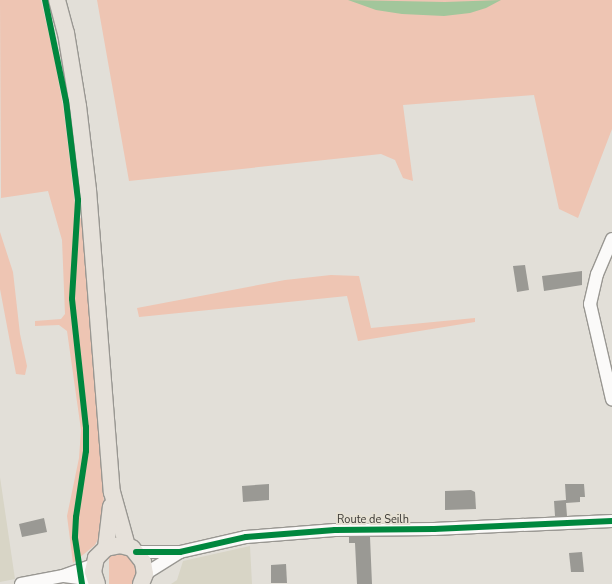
<!DOCTYPE html>
<style>
body{margin:0}
#map{position:relative;width:612px;height:584px;overflow:hidden;background:#e2dfd8;font-family:"Nunito Sans",sans-serif}
div>[style]{position:absolute}
.built>*{inset:0;background:#d8d5c6}
.green>*{inset:0;background:#eec5b3}
.water>*{inset:0;background:#a2c69b}
.building>*{inset:0;background:#9a9994}
.roads{filter:drop-shadow(1px 0 #999792) drop-shadow(-1px 0 #999792) drop-shadow(0 1px #999792) drop-shadow(0 -1px #999792)}
.minor>*{height:12px;margin:-6px;padding:0 6px;transform-origin:6px;border-radius:6px;background:#fbfaf9}
.major>*{height:16px;margin:-8px;padding:0 8px;transform-origin:8px;border-radius:8px;background:#e6e1da}
.cycleway>*{height:6px;margin:-3px;padding:0 3px;transform-origin:3px;border-radius:3px;background:#00873e}
span{translate:-50% -50%;white-space:nowrap;text-align:center;line-height:1.15;-webkit-text-stroke:4px #e6e1d4;paint-order:stroke}
.street-label{font-size:11px;color:#3c3a35}
</style>
<div id="map">
<div class="built">
<i style="clip-path:polygon(0 477px,15px 579px,0 582px)"></i>
<i style="clip-path:polygon(250px 546px,252px 584px,171px 584px,177px 580px,183px 561px)"></i>
</div>
<div class="green">
<i style="clip-path:polygon(0 0,41px 0,54px 56px,64px 112px,76px 213px,83px 221px,103px 470px,104px 511px,100px 535px,95px 545px,73px 563px,67px 516px,79px 458px,81px 430px,67px 331px,59px 325px,35px 326px,35px 321px,61px 319px,65px 314px,62px 240px,48px 191px,1px 198px)"></i>
<i style="clip-path:polygon(97px 0,612px 0,612px 129px,578px 218px,559px 209px,534px 95px,403px 105px,413px 181px,403px 178px,395px 160px,381px 154px,129px 181px)"></i>
<i style="clip-path:polygon(0 232px,13px 272px,20px 334px,27px 366px,25px 375px,16px 374px,0 289px)"></i>
<i style="clip-path:polygon(331px 275px,359px 276px,371px 328px,475px 318px,475px 322px,358px 341px,347px 296px,139px 317px,137px 308px,285px 280px)"></i>
<i style="clip-path:polygon(127px 552px,137px 565px,137px 579px,132px 584px,109px 584px,109px 553px)"></i>
</div>
<div class="water">
<i style="clip-path:polygon(348px 0,445px 2px,501px 0,486px 8px,470px 13px,444px 16px,402px 14px,376px 10px)"></i>
</div>
<div class="building">
<i style="clip-path:polygon(525px 265px,529px 290px,517px 292px,513px 266px)"></i>
<i style="clip-path:polygon(582px 271px,582px 285px,544px 291px,542px 276px)"></i>
<i style="clip-path:polygon(269px 484px,269px 500px,243px 502px,242px 486px)"></i>
<i style="clip-path:polygon(565px 484px,584px 484px,585px 497px,580px 497px,580px 502px,566px 503px,567px 516px,555px 516px,554px 501px,566px 500px)"></i>
<i style="clip-path:polygon(471px 490px,475px 492px,476px 509px,445px 510px,445px 491px)"></i>
<i style="clip-path:polygon(44px 518px,47px 532px,22px 537px,19px 524px)"></i>
<i style="clip-path:polygon(349px 537px,370px 537px,372px 584px,357px 584px,355px 543px,349px 543px)"></i>
<i style="clip-path:polygon(582px 552px,584px 572px,571px 572px,569px 553px)"></i>
<i style="clip-path:polygon(286px 564px,287px 583px,271px 583px,271px 565px)"></i>
</div>
<div class="roads">
<div class="minor">
<i style="left:612px;top:239px;width:38px;rotate:113deg"></i>
<i style="left:597px;top:274px;width:31px;rotate:103deg"></i>
<i style="left:590px;top:304px;width:98px;rotate:77deg"></i>
<i style="left:136px;top:552px;width:44px"></i>
<i style="left:180px;top:552px;width:68px;rotate:-12.8deg"></i>
<i style="left:246px;top:537px;width:89px;rotate:-4.5deg"></i>
<i style="left:335px;top:530px;width:99px;rotate:-0.6deg"></i>
<i style="left:434px;top:529px;width:178px;rotate:-2.6deg"></i>
<i style="left:145px;top:574px;width:41px;rotate:-32.2deg"></i>
<i style="left:64px;top:576px;width:30px;rotate:8deg"></i>
<i style="left:21px;top:584px;width:43px;rotate:-10.8deg"></i>
<i style="left:63px;top:576px;width:32px;rotate:-20deg"></i>
</div>
<div class="major">
<i style="left:57px;top:0;width:34px;rotate:75deg"></i>
<i style="left:66px;top:33px;width:74px;rotate:80.7deg"></i>
<i style="left:78px;top:106px;width:85px;rotate:83.2deg"></i>
<i style="left:88px;top:190px;width:303px;rotate:85.5deg"></i>
<i style="left:112px;top:492px;width:56px;rotate:74.5deg"></i>
<i style="left:106px;top:548px;width:42px;rotate:-83.2deg"></i>
<i style="left:97px;top:584px;width:13px;rotate:-108deg"></i>
<i style="left:93px;top:572px;width:14px;rotate:-78deg"></i>
<i style="left:96px;top:558px;width:14px;rotate:-45deg"></i>
<i style="left:106px;top:548px;width:14px;rotate:-12deg"></i>
<i style="left:120px;top:545px;width:12px;rotate:14deg"></i>
<i style="left:132px;top:548px;width:18px;rotate:52deg"></i>
<i style="left:143px;top:562px;width:12px;rotate:81deg"></i>
<i style="left:145px;top:574px;width:11px;rotate:112deg"></i>
</div>
</div>
<div class="cycleway">
<i style="left:45px;top:0;width:103px;rotate:78.3deg"></i>
<i style="left:66px;top:101px;width:100px;rotate:83.1deg"></i>
<i style="left:78px;top:200px;width:99px;rotate:93.5deg"></i>
<i style="left:72px;top:299px;width:129px;rotate:83.8deg"></i>
<i style="left:86px;top:427px;width:24px;rotate:90deg"></i>
<i style="left:86px;top:451px;width:67px;rotate:98.6deg"></i>
<i style="left:76px;top:517px;width:21px;rotate:93deg"></i>
<i style="left:75px;top:538px;width:47px;rotate:81.3deg"></i>
<i style="left:136px;top:552px;width:44px"></i>
<i style="left:180px;top:552px;width:68px;rotate:-12.8deg"></i>
<i style="left:246px;top:537px;width:89px;rotate:-4.5deg"></i>
<i style="left:335px;top:530px;width:99px;rotate:-0.6deg"></i>
<i style="left:434px;top:529px;width:178px;rotate:-2.6deg"></i>
</div>
<div class="street-label">
<span style="left:373px;top:520px">Route de Seilh</span>
</div>
</div>
